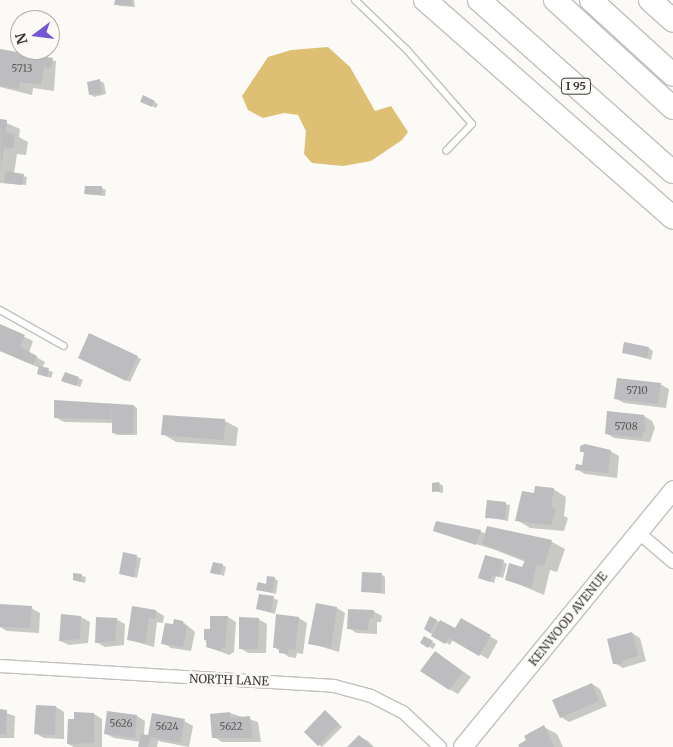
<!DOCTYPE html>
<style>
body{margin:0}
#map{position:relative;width:673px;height:747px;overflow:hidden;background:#fbfaf7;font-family:Merriweather,serif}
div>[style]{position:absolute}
.water>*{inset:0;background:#dec075}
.shadow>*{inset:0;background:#0003}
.building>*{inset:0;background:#bdbdc0}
.roads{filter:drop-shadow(1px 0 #c2c1be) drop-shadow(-1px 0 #c2c1be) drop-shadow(0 1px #c2c1be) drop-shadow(0 -1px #c2c1be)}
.service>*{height:6px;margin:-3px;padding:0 3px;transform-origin:3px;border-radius:3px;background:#fff}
.minor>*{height:12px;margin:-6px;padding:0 6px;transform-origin:6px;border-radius:6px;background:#fff}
.secondary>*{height:18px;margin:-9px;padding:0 9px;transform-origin:9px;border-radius:9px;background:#fff}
.motorway>*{height:22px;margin:-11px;padding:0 11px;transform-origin:11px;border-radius:11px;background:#fff}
span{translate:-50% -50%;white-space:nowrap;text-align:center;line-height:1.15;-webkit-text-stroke:4.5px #fbfaf7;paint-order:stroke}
.number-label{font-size:10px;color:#5c5b5b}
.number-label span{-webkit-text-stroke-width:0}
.shield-label span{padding:1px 4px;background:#fbfaf7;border:1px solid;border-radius:4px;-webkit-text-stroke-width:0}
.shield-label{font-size:11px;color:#3b3a39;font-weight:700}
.street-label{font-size:12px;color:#3b3a39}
.north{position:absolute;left:10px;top:10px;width:50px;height:50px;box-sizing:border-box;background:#fbfaf7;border:1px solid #aeadab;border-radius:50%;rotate:255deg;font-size:14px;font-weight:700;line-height:20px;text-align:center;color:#3b3a39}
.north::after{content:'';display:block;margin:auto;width:18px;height:22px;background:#7557d1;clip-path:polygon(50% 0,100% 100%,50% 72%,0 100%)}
</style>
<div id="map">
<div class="water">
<i style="clip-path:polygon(328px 47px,350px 67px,375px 111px,391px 106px,408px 132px,402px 140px,371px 161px,343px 166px,312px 163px,304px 154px,306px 131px,298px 115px,284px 113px,263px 118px,248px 110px,242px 96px,268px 57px,291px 50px)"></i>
</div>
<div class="shadow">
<i style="clip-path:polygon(116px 0,134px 0,135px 7px,119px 6px)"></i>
<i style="clip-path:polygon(0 50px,56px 61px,54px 91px,33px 88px,32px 95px,0 87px)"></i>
<i style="clip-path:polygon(100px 81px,104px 83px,106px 94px,94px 97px,90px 94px)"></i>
<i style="clip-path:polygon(144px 97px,158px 104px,156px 108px,146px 103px)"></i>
<i style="clip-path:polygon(0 120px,20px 129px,19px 137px,28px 142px,26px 155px,17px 154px,14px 174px,27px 177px,26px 185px,0 183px)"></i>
<i style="clip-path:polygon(102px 188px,106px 190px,105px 196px,85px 194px)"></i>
<i style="clip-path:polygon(1px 326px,33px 341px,29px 353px,45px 362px,42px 368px,53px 372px,51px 378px,38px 374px,40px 368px,0 351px)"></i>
<i style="clip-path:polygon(649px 348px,653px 351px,651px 360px,623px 352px)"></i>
<i style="clip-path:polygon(137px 357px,141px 359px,130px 382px,83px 360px)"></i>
<i style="clip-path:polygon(65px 373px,83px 380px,80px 387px,67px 382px)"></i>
<i style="clip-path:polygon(660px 384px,669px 389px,666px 408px,624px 403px,615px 398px)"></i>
<i style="clip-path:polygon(56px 401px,134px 406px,137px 408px,137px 435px,117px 435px,113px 433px,113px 423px,64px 422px,55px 417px)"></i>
<i style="clip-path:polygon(644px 416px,652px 421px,655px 428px,650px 442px,614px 438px,606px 433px)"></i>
<i style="clip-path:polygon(225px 421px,238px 428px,236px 446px,176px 442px,163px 434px)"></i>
<i style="clip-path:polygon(581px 451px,610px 451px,619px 456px,617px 478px,585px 474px,576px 469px,583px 466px,585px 453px)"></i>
<i style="clip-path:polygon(439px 483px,443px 486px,443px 493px,433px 491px)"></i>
<i style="clip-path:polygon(553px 489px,566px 497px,564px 516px,568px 518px,564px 531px,530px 528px,517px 520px,536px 494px)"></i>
<i style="clip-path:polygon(490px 501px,510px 505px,508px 521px,486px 517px)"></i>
<i style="clip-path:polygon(488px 528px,552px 542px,565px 549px,557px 572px,550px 570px,544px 595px,506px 579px,523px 569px,526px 562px,495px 550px,531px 561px,434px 531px,480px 531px,486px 534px)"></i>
<i style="clip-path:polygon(124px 554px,141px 558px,137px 578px,120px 574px)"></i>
<i style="clip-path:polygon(503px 562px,507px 564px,503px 578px,496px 576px,494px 583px,480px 578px)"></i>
<i style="clip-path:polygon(222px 565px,226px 567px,224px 576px,212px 572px)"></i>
<i style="clip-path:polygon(75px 574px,86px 577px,85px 583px,74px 580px)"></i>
<i style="clip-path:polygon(381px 574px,385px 577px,385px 594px,362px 591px)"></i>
<i style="clip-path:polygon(274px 578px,278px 581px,276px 594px,258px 589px)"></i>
<i style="clip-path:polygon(260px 595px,278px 600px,275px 614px,257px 609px)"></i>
<i style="clip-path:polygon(0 606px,31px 608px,40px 613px,39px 633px,7px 631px,0 627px)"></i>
<i style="clip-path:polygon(133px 608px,156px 611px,164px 616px,163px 623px,157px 622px,154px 647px,129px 640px)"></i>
<i style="clip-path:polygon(337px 608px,345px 613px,339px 652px,309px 643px)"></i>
<i style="clip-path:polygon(373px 611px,382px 616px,381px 622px,377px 622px,377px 634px,357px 633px,348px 628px)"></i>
<i style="clip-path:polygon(62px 616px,81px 617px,90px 622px,88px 643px,69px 645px,60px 641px)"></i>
<i style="clip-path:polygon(228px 617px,236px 622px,234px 652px,229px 655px,208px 647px,205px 639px)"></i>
<i style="clip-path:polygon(299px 618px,307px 623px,303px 654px,297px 653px,296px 658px,289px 657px,274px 647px)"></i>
<i style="clip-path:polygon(431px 618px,455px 630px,461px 620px,498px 641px,488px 659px,453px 639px,450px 645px,433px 635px,425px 629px)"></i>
<i style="clip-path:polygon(116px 619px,125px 624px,124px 645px,105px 647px,96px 642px)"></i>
<i style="clip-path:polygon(258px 619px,267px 624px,266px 653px,248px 653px,240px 648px)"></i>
<i style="clip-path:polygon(183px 622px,195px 632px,191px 651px,171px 648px,163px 643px,174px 625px)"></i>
<i style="clip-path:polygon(632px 633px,640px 638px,646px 661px,623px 668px,614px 663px)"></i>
<i style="clip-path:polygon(424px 638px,436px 644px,433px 649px,421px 642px)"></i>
<i style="clip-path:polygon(436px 652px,471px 677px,458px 694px,449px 689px)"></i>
<i style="clip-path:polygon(592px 684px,600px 689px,607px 706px,569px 722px,561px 717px)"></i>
<i style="clip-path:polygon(56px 707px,64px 712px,64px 739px,44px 738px,35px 733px)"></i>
<i style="clip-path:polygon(0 711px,15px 716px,14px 738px,0 738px)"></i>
<i style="clip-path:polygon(230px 713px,258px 722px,261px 742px,222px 742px,214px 737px)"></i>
<i style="clip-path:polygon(94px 714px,102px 719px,102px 747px,74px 747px,68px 744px)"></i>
<i style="clip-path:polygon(329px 714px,342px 727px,322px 747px,319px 745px)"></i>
<i style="clip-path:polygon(137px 716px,145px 721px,144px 735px,149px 736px,184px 721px,193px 726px,189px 747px,158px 741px,157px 747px,140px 747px,141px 742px,114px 738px,106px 734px)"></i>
<i style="clip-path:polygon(544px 727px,557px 734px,563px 747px,521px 747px)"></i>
<i style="clip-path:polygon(359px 736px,368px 741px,374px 747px,348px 747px)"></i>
</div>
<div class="building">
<i style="clip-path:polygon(115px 0,132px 0,132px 5px,114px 5px)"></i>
<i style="clip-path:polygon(0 49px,53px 58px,51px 68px,44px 67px,41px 85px,20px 82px,19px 89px,0 86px)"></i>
<i style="clip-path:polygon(100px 79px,102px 93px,89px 95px,87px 82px)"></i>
<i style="clip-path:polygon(143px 95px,155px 101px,152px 107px,140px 102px)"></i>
<i style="clip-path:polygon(0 119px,7px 120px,6px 133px,15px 134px,13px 149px,4px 147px,1px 170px)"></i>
<i style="clip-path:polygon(5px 171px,24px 174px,22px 185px,4px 183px)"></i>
<i style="clip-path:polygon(85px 186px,102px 186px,102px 195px,84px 194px)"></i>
<i style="clip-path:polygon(0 324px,25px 335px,20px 347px,37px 356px,33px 365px,0 351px)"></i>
<i style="clip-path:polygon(89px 333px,138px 356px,126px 381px,78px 358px)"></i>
<i style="clip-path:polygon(624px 342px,649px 347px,647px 358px,622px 353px)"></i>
<i style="clip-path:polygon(39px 366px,49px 368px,47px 377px,37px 374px)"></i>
<i style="clip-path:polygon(65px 372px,79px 377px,76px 386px,61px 381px)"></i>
<i style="clip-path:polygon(617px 378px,661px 383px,658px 404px,614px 399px)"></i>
<i style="clip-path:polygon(54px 400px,134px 405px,133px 434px,112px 433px,112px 408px,111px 419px,54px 418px)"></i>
<i style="clip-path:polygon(607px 411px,644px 415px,646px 432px,643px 432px,642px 438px,605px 434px)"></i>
<i style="clip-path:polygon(163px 415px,225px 419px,224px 440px,161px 435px)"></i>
<i style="clip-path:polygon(585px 444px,611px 450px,608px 473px,575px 470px,576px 464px,582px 465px,584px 452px,580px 452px,580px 446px)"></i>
<i style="clip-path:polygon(439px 482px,440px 491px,432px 492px,432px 483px)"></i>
<i style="clip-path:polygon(535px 486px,554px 488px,551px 506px,556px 510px,551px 525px,515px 521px,522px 491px,534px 493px)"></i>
<i style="clip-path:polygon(487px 500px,506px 502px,505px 519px,485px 518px)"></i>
<i style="clip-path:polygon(436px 521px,481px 530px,476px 545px,433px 531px)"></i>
<i style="clip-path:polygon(487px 526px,552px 540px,544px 566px,537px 564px,531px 588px,505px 580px,509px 563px,522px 567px,525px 560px,482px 544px)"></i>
<i style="clip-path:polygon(123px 552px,137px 555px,134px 577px,119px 574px)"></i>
<i style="clip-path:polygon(485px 555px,504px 560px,499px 577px,492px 575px,490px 582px,478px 578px)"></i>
<i style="clip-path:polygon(213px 562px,223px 564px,220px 575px,210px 573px)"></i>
<i style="clip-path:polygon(362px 572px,382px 573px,381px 593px,361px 592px)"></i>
<i style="clip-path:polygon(73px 573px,82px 574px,81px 582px,73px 580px)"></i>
<i style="clip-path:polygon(267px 576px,275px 577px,272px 593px,256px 590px,258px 582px,266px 584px)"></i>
<i style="clip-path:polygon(259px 594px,274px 596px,271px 612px,256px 609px)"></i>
<i style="clip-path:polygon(316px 603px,337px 607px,331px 648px,308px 644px)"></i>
<i style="clip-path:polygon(0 604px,32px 606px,30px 628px,0 627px)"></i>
<i style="clip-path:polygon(132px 606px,156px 610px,155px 619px,149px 618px,145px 643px,127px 640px)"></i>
<i style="clip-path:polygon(348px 609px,374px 610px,373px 618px,369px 618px,368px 630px,347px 629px)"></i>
<i style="clip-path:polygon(61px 614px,81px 616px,80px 639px,59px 641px)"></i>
<i style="clip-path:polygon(276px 614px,299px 617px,295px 650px,288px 649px,288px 654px,279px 653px,279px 648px,273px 648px)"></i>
<i style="clip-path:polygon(210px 616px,228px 616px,225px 648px,221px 648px,220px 651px,206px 647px,207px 640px,204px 640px,204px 629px,210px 629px)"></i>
<i style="clip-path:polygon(430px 616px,437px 620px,430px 633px,424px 629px)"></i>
<i style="clip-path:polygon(96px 617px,117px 618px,115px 641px,95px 643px)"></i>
<i style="clip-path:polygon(239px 617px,259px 618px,258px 649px,239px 649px)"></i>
<i style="clip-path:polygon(461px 618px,491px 635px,479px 656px,448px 638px,445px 644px,431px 636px,440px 620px,455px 628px)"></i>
<i style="clip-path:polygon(174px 619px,183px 621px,183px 625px,187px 626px,183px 647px,161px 644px,165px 623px,173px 624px)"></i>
<i style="clip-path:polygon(632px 632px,638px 656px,622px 661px,622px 664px,613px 664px,607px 639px)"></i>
<i style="clip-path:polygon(424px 636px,433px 641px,428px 648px,420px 643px)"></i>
<i style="clip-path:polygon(435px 651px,463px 672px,449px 690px,420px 671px)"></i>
<i style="clip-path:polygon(592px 683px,599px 701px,560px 718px,552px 700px)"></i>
<i style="clip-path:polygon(36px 705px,56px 706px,55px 735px,34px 734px)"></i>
<i style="clip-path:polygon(0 709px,7px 710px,6px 734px,0 734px)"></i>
<i style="clip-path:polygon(325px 710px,339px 724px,318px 746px,304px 732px)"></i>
<i style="clip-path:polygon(107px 711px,137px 715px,135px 738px,104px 734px)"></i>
<i style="clip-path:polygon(74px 712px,94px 713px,94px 743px,67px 744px,68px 719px,74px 719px)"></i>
<i style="clip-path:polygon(230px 712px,231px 718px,250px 716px,253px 738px,212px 738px,210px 714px)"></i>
<i style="clip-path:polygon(152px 713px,185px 719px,180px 743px,150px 737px,148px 747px,138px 747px,141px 734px,148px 735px)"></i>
<i style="clip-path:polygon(544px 725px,554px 747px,519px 747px,518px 745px,526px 740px,524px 736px)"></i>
<i style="clip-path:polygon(359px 735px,372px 747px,347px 747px)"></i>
</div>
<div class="roads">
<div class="service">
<i style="left:355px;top:0;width:72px;rotate:43.9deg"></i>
<i style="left:407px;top:50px;width:98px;rotate:48.7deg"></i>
<i style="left:472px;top:124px;width:37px;rotate:134deg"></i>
<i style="left:0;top:310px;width:73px;rotate:29.4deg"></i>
</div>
<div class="minor">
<i style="left:639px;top:533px;width:45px;rotate:40.5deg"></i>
<i style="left:0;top:666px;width:335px;rotate:3.4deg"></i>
<i style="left:334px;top:686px;width:38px;rotate:15deg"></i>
<i style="left:371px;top:696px;width:36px;rotate:27deg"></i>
<i style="left:403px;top:712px;width:51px;rotate:43.4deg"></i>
</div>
<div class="secondary">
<i style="left:463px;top:747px;width:332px;rotate:-50.7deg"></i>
</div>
<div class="motorway">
<i style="left:425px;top:0;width:330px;rotate:41.3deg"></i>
<i style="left:479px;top:0;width:259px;rotate:41.6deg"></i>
<i style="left:555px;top:0;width:160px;rotate:42.5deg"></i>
<i style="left:591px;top:0;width:111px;rotate:42.4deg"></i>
<i style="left:650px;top:0;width:31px;rotate:42deg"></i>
</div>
</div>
<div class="number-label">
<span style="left:22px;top:69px">5713</span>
<span style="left:637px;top:391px">5710</span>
<span style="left:626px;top:427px">5708</span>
<span style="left:121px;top:724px">5626</span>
<span style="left:167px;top:727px">5624</span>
<span style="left:231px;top:727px">5622</span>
</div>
<div class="shield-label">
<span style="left:576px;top:86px">I 95</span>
</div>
<div class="street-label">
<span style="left:568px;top:619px;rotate:-51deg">KENWOOD AVENUE</span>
<span style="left:229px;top:680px;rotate:2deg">NORTH LANE</span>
</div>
<div class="north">N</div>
</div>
